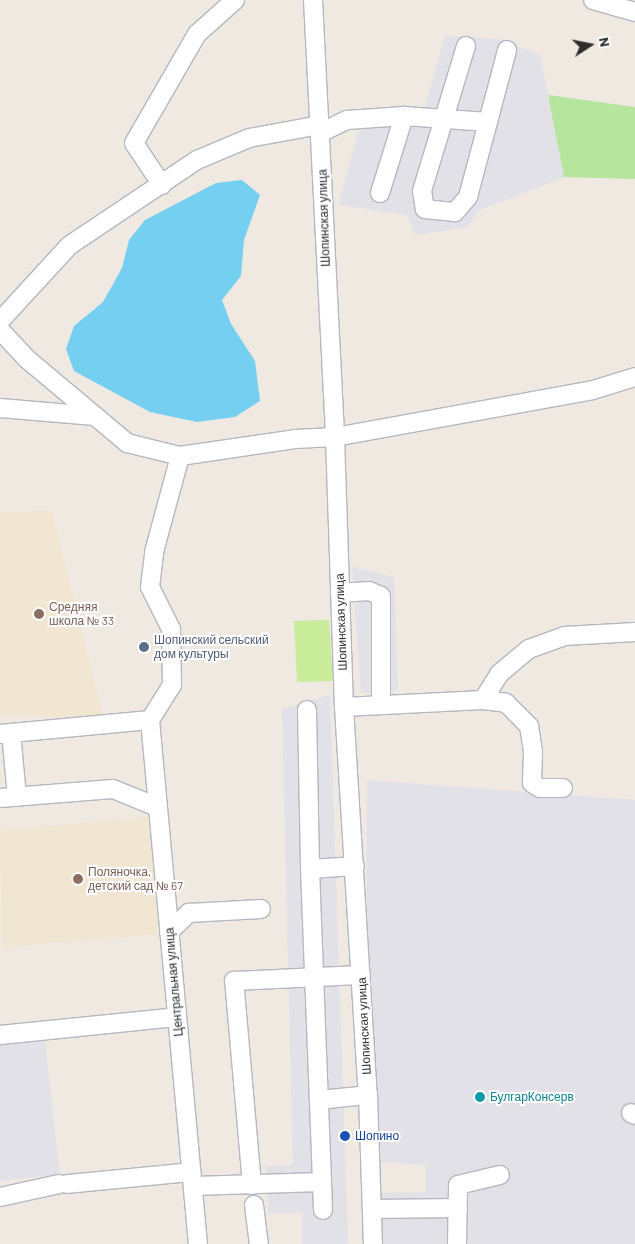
<!DOCTYPE html>
<meta charset="utf-8">
<style>
body{margin:0}
#map{position:relative;width:635px;height:1244px;overflow:hidden;background:#efe9e1;font-family:Barlow,sans-serif}
div>[style]{position:absolute}
.industrial>*{inset:0;background:#e3e1e8}
.education>*{inset:0;background:#f0e6d1}
.green>*{inset:0;background:#b6e59e}
.pitch>*{inset:0;background:#c9ec9a}
.water>*{inset:0;background:#75cff0}
.roads{filter:drop-shadow(1px 0 #b4b7c1) drop-shadow(-1px 0 #b4b7c1) drop-shadow(0 1px #b4b7c1) drop-shadow(0 -1px #b4b7c1)}
.minor>*{height:18px;margin:-9px;padding:0 9px;transform-origin:9px;border-radius:9px;background:#fff}
.dots>*{width:14px;height:14px;translate:-50% -50%;box-sizing:border-box;border:2px solid #fff;border-radius:50%}
span{translate:-50% -50%;white-space:nowrap;text-align:center;line-height:1.15;-webkit-text-stroke:4px #fff;paint-order:stroke}
.street-label{font-size:12px;color:#2e2e2e}
.education-label{font-size:12px;color:#785e54}
.left{translate:0 -50%;text-align:left}
.service-label{font-size:12px;color:#4e5e75}
.culture-label{font-size:12px;color:#0d838f}
.transit-label{font-size:12px;color:#164399}
.north{position:absolute;left:565px;top:20px;width:50px;height:50px;-webkit-text-stroke:4px #fff;paint-order:stroke;rotate:79deg;font-size:14px;font-weight:700;line-height:20px;text-align:center;color:#2e2e2e}
.north::after{content:'';display:block;margin:auto;width:18px;height:22px;background:#2e2e2e;clip-path:polygon(50% 0,100% 100%,50% 72%,0 100%)}
</style>
<div id="map">
<div class="industrial">
<i style="clip-path:polygon(445px 36px,499px 39px,540px 55px,564px 177px,478px 211px,468px 227px,416px 235px,407px 215px,338px 205px,359px 131px,425px 106px)"></i>
<i style="clip-path:polygon(352px 567px,394px 577px,398px 690px,361px 693px)"></i>
<i style="clip-path:polygon(330px 695px,348px 1244px,302px 1244px,302px 1213px,268px 1213px,266px 1166px,293px 1165px,282px 709px)"></i>
<i style="clip-path:polygon(367px 780px,635px 800px,635px 1244px,370px 1244px,367px 1193px,426px 1192px,426px 1165px,366px 1161px)"></i>
<i style="clip-path:polygon(45px 1041px,60px 1174px,0 1181px,0 1043px)"></i>
</div>
<div class="education">
<i style="clip-path:polygon(52px 511px,103px 717px,0 717px,0 512px)"></i>
<i style="clip-path:polygon(151px 817px,161px 934px,2px 947px,0 830px)"></i>
</div>
<div class="green">
<i style="clip-path:polygon(548px 95px,635px 107px,635px 179px,564px 177px)"></i>
</div>
<div class="pitch">
<i style="clip-path:polygon(329px 620px,333px 681px,297px 682px,294px 621px)"></i>
</div>
<div class="water">
<i style="clip-path:polygon(242px 180px,260px 195px,244px 240px,241px 276px,222px 300px,231px 324px,255px 361px,260px 401px,235px 417px,197px 422px,150px 412px,74px 371px,66px 349px,74px 326px,103px 302px,122px 268px,129px 240px,145px 220px,216px 183px)"></i>
</div>
<div class="roads">
<div class="minor">
<i style="left:313px;top:0;width:438px;rotate:87.1deg"></i>
<i style="left:335px;top:437px;width:270px;rotate:88.1deg"></i>
<i style="left:344px;top:707px;width:389px;rotate:86.5deg"></i>
<i style="left:368px;top:1095px;width:149px;rotate:88.1deg"></i>
<i style="left:593px;top:0;width:44px;rotate:15.9deg"></i>
<i style="left:466px;top:46px;width:152px;rotate:106.9deg"></i>
<i style="left:422px;top:191px;width:18px;rotate:81deg"></i>
<i style="left:425px;top:209px;width:30px;rotate:6deg"></i>
<i style="left:455px;top:212px;width:20px;rotate:-49deg"></i>
<i style="left:468px;top:197px;width:152px;rotate:-75.1deg"></i>
<i style="left:320px;top:133px;width:30px;rotate:-26deg"></i>
<i style="left:347px;top:120px;width:57px;rotate:-4deg"></i>
<i style="left:404px;top:116px;width:84px;rotate:4.1deg"></i>
<i style="left:162px;top:185px;width:50px;rotate:-123.7deg"></i>
<i style="left:134px;top:143px;width:126px;rotate:-60deg"></i>
<i style="left:197px;top:34px;width:51px;rotate:-41.8deg"></i>
<i style="left:380px;top:193px;width:81px;rotate:-72.7deg"></i>
<i style="left:0;top:321px;width:103px;rotate:-47.4deg"></i>
<i style="left:70px;top:245px;width:153px;rotate:-33.8deg"></i>
<i style="left:197px;top:160px;width:56px;rotate:-22.9deg"></i>
<i style="left:249px;top:138px;width:72px;rotate:-10.4deg"></i>
<i style="left:0;top:330px;width:40px;rotate:47deg"></i>
<i style="left:27px;top:359px;width:131px;rotate:40deg"></i>
<i style="left:127px;top:443px;width:55px;rotate:13.8deg"></i>
<i style="left:180px;top:456px;width:116px;rotate:-8.4deg"></i>
<i style="left:295px;top:439px;width:40px;rotate:-2.9deg"></i>
<i style="left:335px;top:437px;width:262px;rotate:-10.3deg"></i>
<i style="left:593px;top:390px;width:44px;rotate:-17.2deg"></i>
<i style="left:0;top:408px;width:95px;rotate:4.8deg"></i>
<i style="left:340px;top:593px;width:29px;rotate:-4deg"></i>
<i style="left:369px;top:591px;width:13px;rotate:23deg"></i>
<i style="left:381px;top:596px;width:108px;rotate:90deg"></i>
<i style="left:483px;top:700px;width:23px;rotate:7deg"></i>
<i style="left:506px;top:703px;width:33px;rotate:45deg"></i>
<i style="left:529px;top:726px;width:26px;rotate:81deg"></i>
<i style="left:533px;top:752px;width:31px;rotate:92deg"></i>
<i style="left:532px;top:783px;width:9px;rotate:32deg"></i>
<i style="left:540px;top:788px;width:23px"></i>
<i style="left:344px;top:707px;width:139px;rotate:-2.9deg"></i>
<i style="left:483px;top:700px;width:31px;rotate:-58deg"></i>
<i style="left:499px;top:674px;width:39px;rotate:-40deg"></i>
<i style="left:529px;top:649px;width:38px;rotate:-20deg"></i>
<i style="left:565px;top:636px;width:70px;rotate:-3.3deg"></i>
<i style="left:307px;top:710px;width:159px;rotate:88.9deg"></i>
<i style="left:310px;top:869px;width:313px;rotate:87.8deg"></i>
<i style="left:150px;top:720px;width:526px;rotate:84.77deg"></i>
<i style="left:150px;top:720px;width:41px;rotate:-57.8deg"></i>
<i style="left:172px;top:685px;width:56px;rotate:-91deg"></i>
<i style="left:171px;top:629px;width:47px;rotate:-116.6deg"></i>
<i style="left:150px;top:587px;width:35px;rotate:-83deg"></i>
<i style="left:154px;top:552px;width:99px;rotate:-74.8deg"></i>
<i style="left:11px;top:733px;width:64px;rotate:84.6deg"></i>
<i style="left:0;top:734px;width:151px;rotate:-5.3deg"></i>
<i style="left:0;top:798px;width:113px;rotate:-4.6deg"></i>
<i style="left:113px;top:789px;width:48px;rotate:22.2deg"></i>
<i style="left:310px;top:869px;width:45px;rotate:-3.8deg"></i>
<i style="left:169px;top:932px;width:28px;rotate:-44deg"></i>
<i style="left:189px;top:913px;width:72px;rotate:-3.2deg"></i>
<i style="left:0;top:1035px;width:178px;rotate:-5.8deg"></i>
<i style="left:319px;top:1100px;width:49px;rotate:-5.8deg"></i>
<i style="left:631px;top:1113px;width:4px;rotate:27deg"></i>
<i style="left:67px;top:1184px;width:125px;rotate:-5.5deg"></i>
<i style="left:252px;top:1185px;width:205px;rotate:-95deg"></i>
<i style="left:234px;top:981px;width:127px;rotate:-2.7deg"></i>
<i style="left:193px;top:1186px;width:129px;rotate:-1.8deg"></i>
<i style="left:322px;top:1182px;width:28px;rotate:88deg"></i>
<i style="left:0;top:1197px;width:60px;rotate:-12.4deg"></i>
<i style="left:254px;top:1205px;width:39px;rotate:83deg"></i>
<i style="left:373px;top:1209px;width:85px;rotate:-0.7deg"></i>
<i style="left:457px;top:1244px;width:59px;rotate:-89deg"></i>
<i style="left:458px;top:1185px;width:43px;rotate:-13.4deg"></i>
</div>
</div>
<div class="dots">
<i style="left:39px;top:614px;background:#8d6e63"></i>
<i style="left:144px;top:647px;background:#5c6f8a"></i>
<i style="left:78px;top:879px;background:#8d6e63"></i>
<i style="left:480px;top:1097px;background:#0f9aa8"></i>
<i style="left:345px;top:1136px;background:#1a4fb4"></i>
</div>
<div class="street-label">
<span style="left:324px;top:218px;rotate:-92deg">Шопинская улица</span>
<span style="left:341px;top:622px;rotate:-92deg">Шопинская улица</span>
<span style="left:174px;top:982px;rotate:-95deg">Центральная улица</span>
<span style="left:364px;top:1026px;rotate:-93deg">Шопинская улица</span>
</div>
<div class="education-label">
<span class="left" style="left:49px;top:614px">Средняя<br>школа № 33</span>
<span class="left" style="left:88px;top:879px">Поляночка,<br>детский сад № 67</span>
</div>
<div class="service-label">
<span class="left" style="left:154px;top:647px">Шопинский сельский<br>дом культуры</span>
</div>
<div class="culture-label">
<span class="left" style="left:490px;top:1097px">БулгарКонсерв</span>
</div>
<div class="transit-label">
<span class="left" style="left:355px;top:1136px">Шопино</span>
</div>
<div class="north">N</div>
</div>
